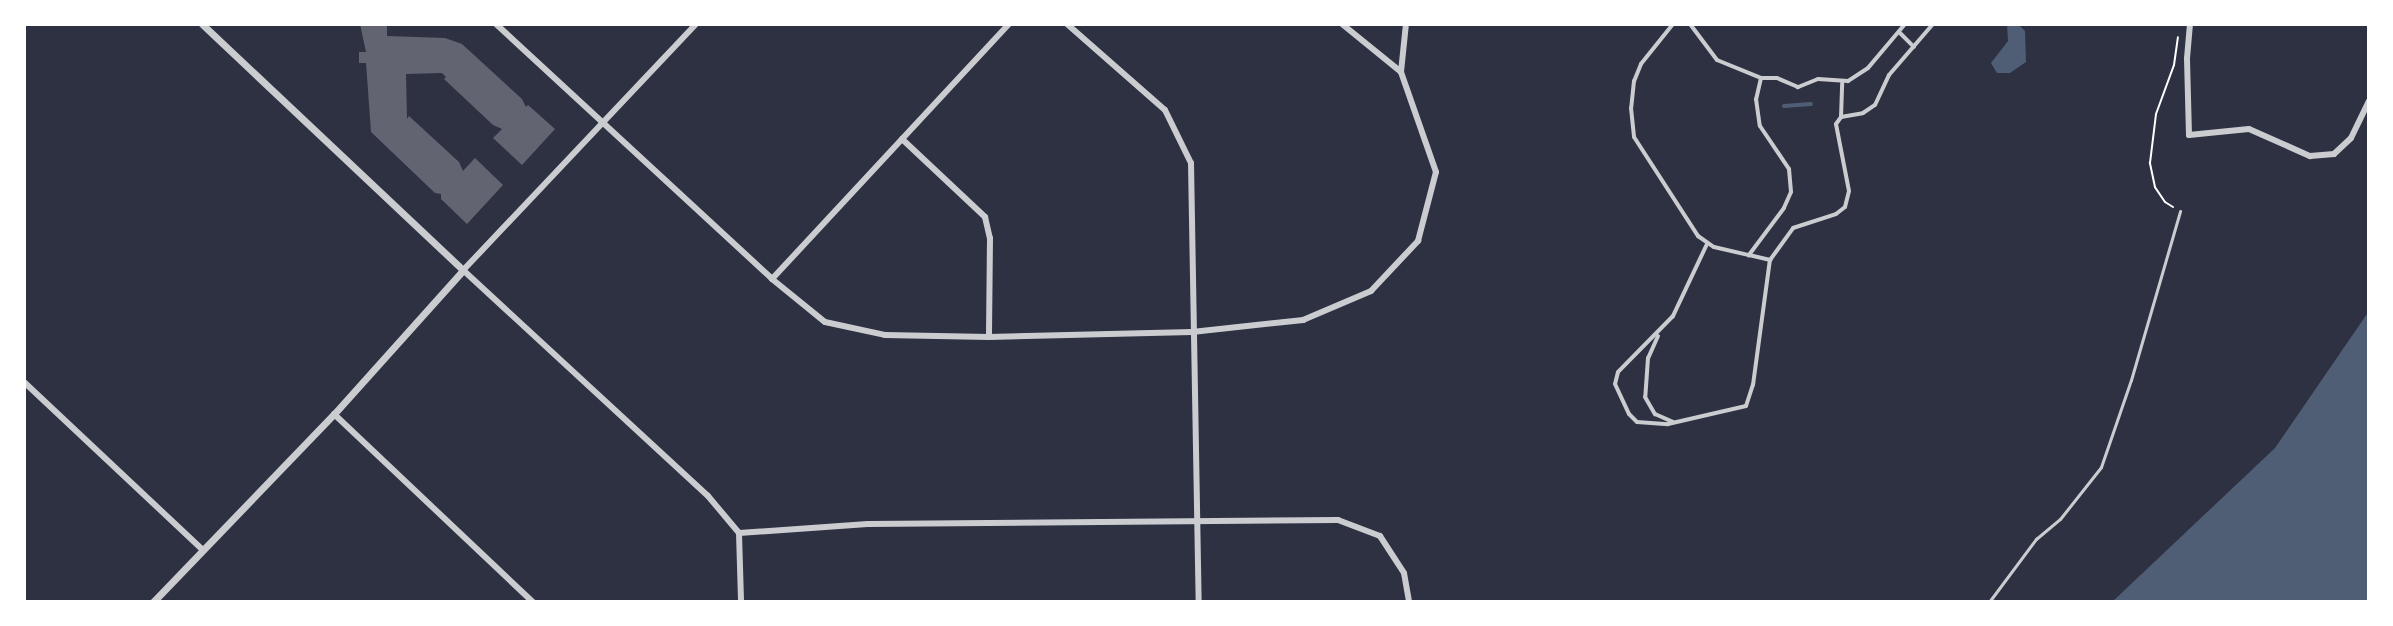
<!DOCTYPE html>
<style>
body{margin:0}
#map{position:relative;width:2393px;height:626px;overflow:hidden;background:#2d3142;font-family:"Fira Sans Condensed",sans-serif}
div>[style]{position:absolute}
.water>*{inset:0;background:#4f5d75}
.stream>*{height:4px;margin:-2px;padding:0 2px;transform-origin:2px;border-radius:2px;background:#4f5d75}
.building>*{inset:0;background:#626471}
.path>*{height:2px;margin:-1px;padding:0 1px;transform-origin:1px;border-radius:1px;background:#fff}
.service>*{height:3px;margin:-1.5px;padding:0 1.5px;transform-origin:1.5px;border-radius:1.5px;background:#caccd0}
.pedestrian>*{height:4px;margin:-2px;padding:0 2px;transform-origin:2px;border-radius:2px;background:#caccd0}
.minor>*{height:6px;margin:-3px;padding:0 3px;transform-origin:3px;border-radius:3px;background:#caccd0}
.tertiary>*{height:7px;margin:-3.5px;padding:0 3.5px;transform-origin:3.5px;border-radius:3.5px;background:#caccd0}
span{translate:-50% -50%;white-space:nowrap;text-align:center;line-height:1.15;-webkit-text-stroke:8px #fff;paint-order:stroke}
.frame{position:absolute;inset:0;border:26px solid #fff;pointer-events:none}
</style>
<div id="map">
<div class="water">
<i style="clip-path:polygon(2007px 24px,2018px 24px,2025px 31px,2026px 62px,2010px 73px,1997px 73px,1991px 63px,2008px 41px)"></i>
<i style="clip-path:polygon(2369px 311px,2369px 602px,2112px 602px,2275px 448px)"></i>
</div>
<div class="stream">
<i style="left:1784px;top:106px;width:27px;rotate:-4deg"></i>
</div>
<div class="building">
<i style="clip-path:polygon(360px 24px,387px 24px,387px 36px,445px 38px,462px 44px,522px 99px,526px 107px,528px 105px,555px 129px,522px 165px,493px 138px,502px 129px,493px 125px,444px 79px,446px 77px,442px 73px,406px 74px,407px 119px,409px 116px,459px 162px,463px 171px,475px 158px,503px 185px,467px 224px,441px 199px,441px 194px,435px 193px,371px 132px,366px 63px,359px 63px,359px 52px,366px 52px)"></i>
</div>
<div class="path">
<i style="left:2173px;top:207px;width:9px;rotate:-148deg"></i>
<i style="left:2165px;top:202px;width:18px;rotate:-124deg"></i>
<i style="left:2155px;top:187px;width:25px;rotate:-102deg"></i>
<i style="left:2150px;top:163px;width:49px;rotate:-83deg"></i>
<i style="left:2156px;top:114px;width:52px;rotate:-69.8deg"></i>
<i style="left:2174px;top:65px;width:28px;rotate:-82deg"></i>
</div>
<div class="service">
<i style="left:1989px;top:602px;width:79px;rotate:-53.3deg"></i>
<i style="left:2036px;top:539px;width:31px;rotate:-40deg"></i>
<i style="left:2060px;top:519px;width:66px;rotate:-51.7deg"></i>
<i style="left:2101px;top:467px;width:92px;rotate:-71deg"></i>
<i style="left:2131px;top:380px;width:176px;rotate:-73.8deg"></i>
</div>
<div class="pedestrian">
<i style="left:1673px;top:24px;width:51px;rotate:128.7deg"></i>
<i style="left:1641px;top:64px;width:18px;rotate:112deg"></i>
<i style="left:1634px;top:81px;width:27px;rotate:96deg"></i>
<i style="left:1631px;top:108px;width:29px;rotate:84deg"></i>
<i style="left:1634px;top:137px;width:118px;rotate:57.1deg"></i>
<i style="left:1698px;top:236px;width:19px;rotate:35deg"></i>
<i style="left:1714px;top:247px;width:36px;rotate:13deg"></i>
<i style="left:1690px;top:24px;width:45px;rotate:53.1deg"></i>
<i style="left:1717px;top:60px;width:48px;rotate:22.2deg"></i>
<i style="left:1905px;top:24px;width:57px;rotate:130.1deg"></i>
<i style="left:1868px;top:68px;width:24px;rotate:147deg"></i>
<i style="left:1848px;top:81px;width:30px;rotate:-176deg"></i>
<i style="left:1818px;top:79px;width:22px;rotate:158deg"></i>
<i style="left:1798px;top:87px;width:23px;rotate:-157deg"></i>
<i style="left:1777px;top:78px;width:16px;rotate:180deg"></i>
<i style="left:1761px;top:78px;width:22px;rotate:103deg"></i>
<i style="left:1756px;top:99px;width:27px;rotate:82deg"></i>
<i style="left:1760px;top:126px;width:52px;rotate:56deg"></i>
<i style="left:1789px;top:169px;width:23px;rotate:85deg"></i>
<i style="left:1791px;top:192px;width:17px;rotate:114deg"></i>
<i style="left:1784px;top:208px;width:59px;rotate:126.7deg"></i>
<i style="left:1749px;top:255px;width:22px;rotate:13deg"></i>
<i style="left:1770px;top:260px;width:39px;rotate:-54deg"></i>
<i style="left:1793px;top:228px;width:45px;rotate:-18deg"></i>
<i style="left:1836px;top:214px;width:11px;rotate:-38deg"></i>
<i style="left:1845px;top:207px;width:16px;rotate:-76deg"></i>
<i style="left:1849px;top:191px;width:68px;rotate:-101deg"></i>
<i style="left:1836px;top:124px;width:9px;rotate:-54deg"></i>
<i style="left:1841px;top:117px;width:22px;rotate:-10deg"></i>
<i style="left:1863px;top:113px;width:14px;rotate:-34deg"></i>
<i style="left:1875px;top:105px;width:33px;rotate:-65deg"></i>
<i style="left:1889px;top:75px;width:67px;rotate:-49.2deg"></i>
<i style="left:1899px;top:32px;width:21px;rotate:45deg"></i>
<i style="left:1841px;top:117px;width:34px;rotate:-88deg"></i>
<i style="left:1707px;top:244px;width:80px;rotate:115.3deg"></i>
<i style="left:1673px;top:316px;width:78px;rotate:134.5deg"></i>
<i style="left:1618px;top:372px;width:12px;rotate:104deg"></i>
<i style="left:1615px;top:384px;width:33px;rotate:65deg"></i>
<i style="left:1629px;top:414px;width:11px;rotate:45deg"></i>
<i style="left:1637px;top:422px;width:31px;rotate:4deg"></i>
<i style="left:1668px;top:424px;width:80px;rotate:-13deg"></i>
<i style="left:1746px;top:406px;width:22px;rotate:-72deg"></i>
<i style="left:1753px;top:385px;width:126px;rotate:-82.3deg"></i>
<i style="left:1658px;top:336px;width:24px;rotate:114deg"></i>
<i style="left:1648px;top:358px;width:39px;rotate:94deg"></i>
<i style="left:1645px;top:397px;width:20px;rotate:60deg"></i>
<i style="left:1655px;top:414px;width:20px;rotate:24deg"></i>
</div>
<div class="minor">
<i style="left:496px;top:24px;width:376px;rotate:42.7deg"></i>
<i style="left:772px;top:279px;width:68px;rotate:39.1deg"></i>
<i style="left:825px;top:322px;width:61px;rotate:12.2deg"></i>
<i style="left:885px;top:335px;width:104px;rotate:1.1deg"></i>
<i style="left:989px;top:337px;width:203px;rotate:-1.4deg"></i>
<i style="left:1192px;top:332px;width:112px;rotate:-6.2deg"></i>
<i style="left:1303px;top:320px;width:74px;rotate:-23.1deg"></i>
<i style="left:1371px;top:291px;width:69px;rotate:-46.8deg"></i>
<i style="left:1418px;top:241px;width:71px;rotate:-75.4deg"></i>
<i style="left:1436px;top:172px;width:106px;rotate:-109.3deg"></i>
<i style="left:1401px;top:72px;width:48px;rotate:-84.1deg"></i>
<i style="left:696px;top:24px;width:339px;rotate:133.4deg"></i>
<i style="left:463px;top:270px;width:333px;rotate:42.7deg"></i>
<i style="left:708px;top:496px;width:48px;rotate:50deg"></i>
<i style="left:1067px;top:24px;width:130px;rotate:41.3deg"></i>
<i style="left:1165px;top:110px;width:59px;rotate:63.9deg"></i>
<i style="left:1191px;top:163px;width:439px;rotate:89deg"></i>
<i style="left:1342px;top:24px;width:76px;rotate:39.1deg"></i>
<i style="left:2190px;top:24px;width:35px;rotate:95deg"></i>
<i style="left:2187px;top:59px;width:76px;rotate:88.5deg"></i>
<i style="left:2189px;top:135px;width:60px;rotate:-5.7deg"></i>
<i style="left:2249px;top:129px;width:67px;rotate:23.9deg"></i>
<i style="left:2310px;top:156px;width:24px;rotate:-5deg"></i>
<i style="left:2334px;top:154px;width:23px;rotate:-43deg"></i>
<i style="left:2351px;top:138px;width:41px;rotate:-64.1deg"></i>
<i style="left:902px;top:139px;width:114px;rotate:43.2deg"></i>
<i style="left:985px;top:217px;width:22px;rotate:77deg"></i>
<i style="left:990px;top:238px;width:99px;rotate:90.6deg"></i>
<i style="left:772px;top:279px;width:348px;rotate:-47.1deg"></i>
<i style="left:24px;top:382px;width:245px;rotate:43.2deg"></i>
<i style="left:334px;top:414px;width:274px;rotate:43.4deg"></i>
<i style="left:739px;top:533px;width:129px;rotate:-4deg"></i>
<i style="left:868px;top:524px;width:470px;rotate:-0.5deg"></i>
<i style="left:1338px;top:520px;width:45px;rotate:20.9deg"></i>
<i style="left:1380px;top:536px;width:44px;rotate:57deg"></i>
<i style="left:1404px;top:573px;width:29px;rotate:80deg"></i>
<i style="left:739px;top:533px;width:69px;rotate:88.3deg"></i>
</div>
<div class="tertiary">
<i style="left:153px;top:602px;width:261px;rotate:-46.1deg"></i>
<i style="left:334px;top:414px;width:193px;rotate:-48.1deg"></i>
<i style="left:463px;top:270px;width:359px;rotate:-136.7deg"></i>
</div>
<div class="frame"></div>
</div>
